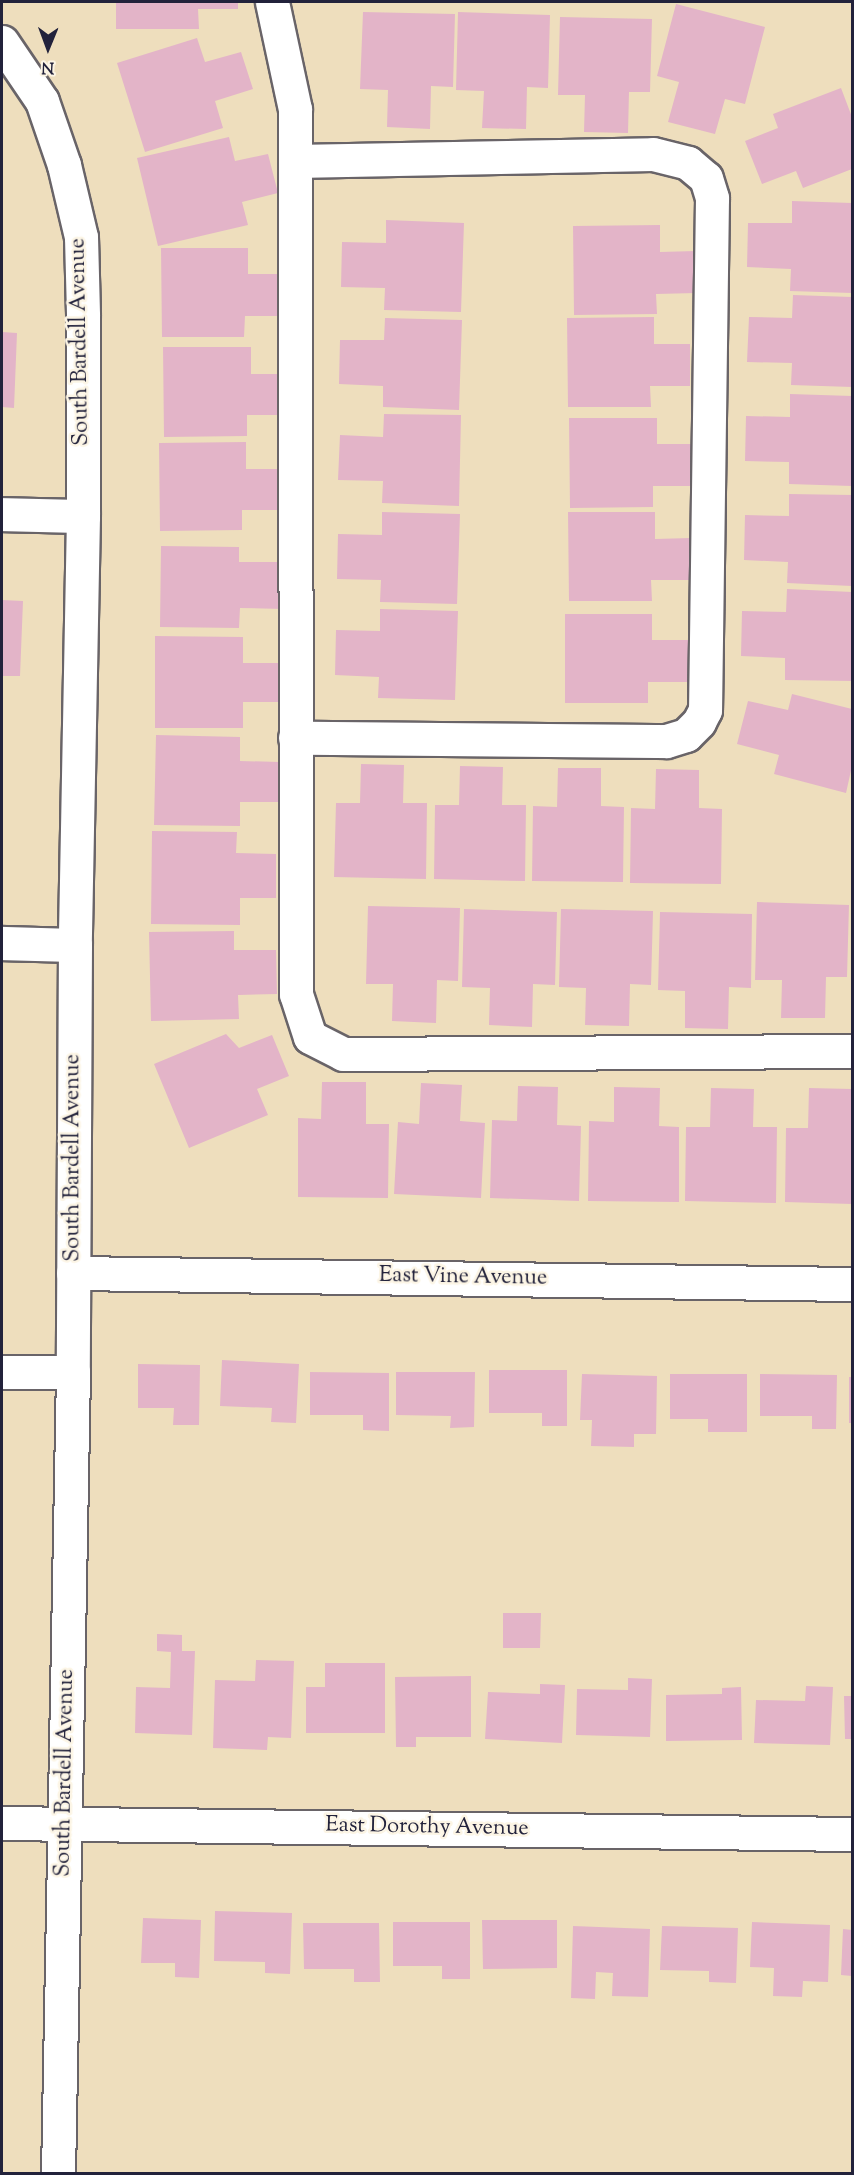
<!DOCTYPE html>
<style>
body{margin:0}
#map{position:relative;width:854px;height:2175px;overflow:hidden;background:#eedebd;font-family:"Sorts Mill Goudy",serif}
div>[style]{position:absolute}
.building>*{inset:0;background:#e3b4c8}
.roads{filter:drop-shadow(2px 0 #696468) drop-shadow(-2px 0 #696468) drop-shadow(0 2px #696468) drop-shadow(0 -2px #696468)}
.minor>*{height:33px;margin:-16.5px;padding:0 16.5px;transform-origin:16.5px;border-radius:16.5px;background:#fff}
span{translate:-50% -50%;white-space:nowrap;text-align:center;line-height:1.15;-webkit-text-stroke:5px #fcf5e5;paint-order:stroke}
.street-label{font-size:22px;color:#22223b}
.frame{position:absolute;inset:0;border:3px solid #22223b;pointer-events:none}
.north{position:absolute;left:18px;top:18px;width:60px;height:60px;-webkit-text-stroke:4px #fcf5e5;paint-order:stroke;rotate:181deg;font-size:16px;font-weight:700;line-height:24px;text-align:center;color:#22223b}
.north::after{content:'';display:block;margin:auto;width:21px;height:27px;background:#22223b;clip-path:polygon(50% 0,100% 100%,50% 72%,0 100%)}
</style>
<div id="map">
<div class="building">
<i style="clip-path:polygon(116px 2px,238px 2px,238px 9px,198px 9px,199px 29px,116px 29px)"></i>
<i style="clip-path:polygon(676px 4px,765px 27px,745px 104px,725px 99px,715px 134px,668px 122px,679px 82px,657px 76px)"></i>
<i style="clip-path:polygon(363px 12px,455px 14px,453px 87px,431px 86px,430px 129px,387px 127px,388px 90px,360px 89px)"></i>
<i style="clip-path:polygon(458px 12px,550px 15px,548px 88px,527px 87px,526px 129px,482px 128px,484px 91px,456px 90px)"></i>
<i style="clip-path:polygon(560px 17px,652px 19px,650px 92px,629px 92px,628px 133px,584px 132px,585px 95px,558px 95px)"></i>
<i style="clip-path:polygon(197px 38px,205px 62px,241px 52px,253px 89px,215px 101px,223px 128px,145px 152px,117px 63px)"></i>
<i style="clip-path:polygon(841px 88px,852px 117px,852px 169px,803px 188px,796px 171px,762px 184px,745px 141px,778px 128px,773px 114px)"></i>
<i style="clip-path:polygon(229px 137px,235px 161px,268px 154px,278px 193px,242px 202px,248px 225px,158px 246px,137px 158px)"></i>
<i style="clip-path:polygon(792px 201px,852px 203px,852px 293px,790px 291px,791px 269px,747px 267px,748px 223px,792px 223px)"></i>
<i style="clip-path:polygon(386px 220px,464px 223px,461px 312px,384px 310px,385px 288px,341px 287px,342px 242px,386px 243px)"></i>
<i style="clip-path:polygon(660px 225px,660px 252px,696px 251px,696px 293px,656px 294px,657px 314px,574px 315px,573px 226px)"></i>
<i style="clip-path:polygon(161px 248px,248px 248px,248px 274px,284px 274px,285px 316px,245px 316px,244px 337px,162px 337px)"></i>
<i style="clip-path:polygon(793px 295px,852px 297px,852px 387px,791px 385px,792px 363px,747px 362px,749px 317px,792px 318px)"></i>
<i style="clip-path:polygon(654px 317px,654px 344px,690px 344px,690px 386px,650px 386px,651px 407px,568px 407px,567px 318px)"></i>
<i style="clip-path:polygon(385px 318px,462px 320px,459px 410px,383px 407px,383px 386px,339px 384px,340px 340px,384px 340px)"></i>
<i style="clip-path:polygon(2px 332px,17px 333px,14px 408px,2px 407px)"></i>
<i style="clip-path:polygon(163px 347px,251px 347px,251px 374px,287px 374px,287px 415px,247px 415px,247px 436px,164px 437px)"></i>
<i style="clip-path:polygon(790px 394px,852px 396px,852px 486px,789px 484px,789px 462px,745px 461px,746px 416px,790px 417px)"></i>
<i style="clip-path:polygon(384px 414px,461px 415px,459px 506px,382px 503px,383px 481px,338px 480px,340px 435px,383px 437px)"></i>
<i style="clip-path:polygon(569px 418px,657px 418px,657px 444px,693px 444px,693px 486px,653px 486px,653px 507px,570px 508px)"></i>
<i style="clip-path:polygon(246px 442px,246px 469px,282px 469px,282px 510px,242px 510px,242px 530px,160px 531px,159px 443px)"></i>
<i style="clip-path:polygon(789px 494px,852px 495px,852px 586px,787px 583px,788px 562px,744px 560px,745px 515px,789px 516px)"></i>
<i style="clip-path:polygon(382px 512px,460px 514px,457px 604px,380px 602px,381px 580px,337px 579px,338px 534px,382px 535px)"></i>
<i style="clip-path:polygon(568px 512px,655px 512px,655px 539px,691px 538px,691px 580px,651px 580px,652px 601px,569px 601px)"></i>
<i style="clip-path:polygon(161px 546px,239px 547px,239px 562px,284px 562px,283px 609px,240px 608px,239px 628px,160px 627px)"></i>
<i style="clip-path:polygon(787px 589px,852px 592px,852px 681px,785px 680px,785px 658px,741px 656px,742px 611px,786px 612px)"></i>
<i style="clip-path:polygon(2px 600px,23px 601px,20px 676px,2px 676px)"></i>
<i style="clip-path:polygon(380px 609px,458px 611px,455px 700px,378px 698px,379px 677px,335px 675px,336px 630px,380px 631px)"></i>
<i style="clip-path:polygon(565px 614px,652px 614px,652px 640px,688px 640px,688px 682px,648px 682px,648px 703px,565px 703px)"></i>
<i style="clip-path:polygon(155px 636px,243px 637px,243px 663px,279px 663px,278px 702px,243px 702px,243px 728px,155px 728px)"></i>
<i style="clip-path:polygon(792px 694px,852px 709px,852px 766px,846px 793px,774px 774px,779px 755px,737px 744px,748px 701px,788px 710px)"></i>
<i style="clip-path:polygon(156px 735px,240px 737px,240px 761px,279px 762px,278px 802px,240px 802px,240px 826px,154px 825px)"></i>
<i style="clip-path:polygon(361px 764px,404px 765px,403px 803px,427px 803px,426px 879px,334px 877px,336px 803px,360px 803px)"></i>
<i style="clip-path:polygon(460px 766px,503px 767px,502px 805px,526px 805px,525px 881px,434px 879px,435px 805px,459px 805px)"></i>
<i style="clip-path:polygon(558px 768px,601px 768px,601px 806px,624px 807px,623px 882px,532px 881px,533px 806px,557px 807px)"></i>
<i style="clip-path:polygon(656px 769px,699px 770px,699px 808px,722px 809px,721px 884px,630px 883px,631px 808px,655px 809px)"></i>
<i style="clip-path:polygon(152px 831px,237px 832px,236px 853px,276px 854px,276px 898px,240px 898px,240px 925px,151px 924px)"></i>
<i style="clip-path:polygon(757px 902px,849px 905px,847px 977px,826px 977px,825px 1018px,781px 1018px,782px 980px,755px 980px)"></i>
<i style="clip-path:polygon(368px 906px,460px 908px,458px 981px,437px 980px,436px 1023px,392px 1021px,393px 984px,366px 984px)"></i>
<i style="clip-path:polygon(464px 909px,557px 912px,555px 985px,533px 984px,532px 1027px,489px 1025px,490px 988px,462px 987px)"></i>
<i style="clip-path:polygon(561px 909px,653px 911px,651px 985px,630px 984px,629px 1026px,585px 1025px,586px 988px,559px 987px)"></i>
<i style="clip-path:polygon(660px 912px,752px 914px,751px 988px,729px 987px,728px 1029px,685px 1028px,685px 991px,658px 990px)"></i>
<i style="clip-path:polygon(234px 931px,234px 950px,276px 950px,277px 994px,238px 995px,239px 1019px,151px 1021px,149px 932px)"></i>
<i style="clip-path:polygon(226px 1034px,239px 1048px,272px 1035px,289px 1076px,257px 1089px,268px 1115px,189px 1148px,154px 1064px)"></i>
<i style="clip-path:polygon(322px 1082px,366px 1082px,366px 1124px,389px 1124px,388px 1198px,298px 1197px,298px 1118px,321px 1119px)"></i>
<i style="clip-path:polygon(421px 1083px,462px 1085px,460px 1121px,485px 1123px,481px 1198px,394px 1194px,398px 1122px,419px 1124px)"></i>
<i style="clip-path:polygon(518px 1086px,558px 1087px,557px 1125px,581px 1126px,579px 1201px,490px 1198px,492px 1120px,517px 1121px)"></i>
<i style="clip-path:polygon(614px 1087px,660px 1088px,659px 1126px,679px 1127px,679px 1202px,588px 1201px,589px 1121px,614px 1122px)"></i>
<i style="clip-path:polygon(711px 1088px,754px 1089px,753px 1127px,777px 1127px,776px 1203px,685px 1201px,686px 1127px,710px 1127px)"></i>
<i style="clip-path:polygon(809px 1088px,852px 1089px,852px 1204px,785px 1202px,786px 1128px,808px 1128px)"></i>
<i style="clip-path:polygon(222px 1360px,299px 1364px,296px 1423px,271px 1422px,272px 1408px,220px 1406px)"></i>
<i style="clip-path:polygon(138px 1364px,200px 1365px,199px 1425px,173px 1425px,174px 1408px,138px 1408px)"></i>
<i style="clip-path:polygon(489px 1370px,567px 1370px,567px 1426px,542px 1426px,542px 1413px,489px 1413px)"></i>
<i style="clip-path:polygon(310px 1372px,389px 1373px,389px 1431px,363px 1430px,363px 1415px,310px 1415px)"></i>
<i style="clip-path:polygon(396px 1372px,475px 1372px,474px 1427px,450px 1428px,451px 1416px,396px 1415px)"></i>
<i style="clip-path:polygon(582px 1374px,657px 1376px,656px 1434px,634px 1434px,634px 1447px,591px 1446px,592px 1420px,580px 1420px)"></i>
<i style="clip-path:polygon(670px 1374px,747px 1374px,747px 1432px,708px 1432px,708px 1419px,670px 1419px)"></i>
<i style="clip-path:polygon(760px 1374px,837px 1375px,836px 1429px,812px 1429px,812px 1416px,760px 1416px)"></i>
<i style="clip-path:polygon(849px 1377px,852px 1377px,852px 1423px,849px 1423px)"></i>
<i style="clip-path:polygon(503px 1613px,541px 1613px,540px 1648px,503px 1648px)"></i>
<i style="clip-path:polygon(157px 1634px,182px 1635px,182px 1651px,195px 1651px,192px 1735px,135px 1733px,136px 1687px,170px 1688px,171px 1652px,157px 1651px)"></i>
<i style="clip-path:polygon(256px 1660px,294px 1661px,291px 1738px,268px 1737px,267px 1750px,213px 1748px,215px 1680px,255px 1681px)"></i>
<i style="clip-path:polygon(325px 1663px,385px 1663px,385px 1733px,306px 1733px,306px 1687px,325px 1687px)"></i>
<i style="clip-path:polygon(471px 1676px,471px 1737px,416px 1737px,416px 1747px,396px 1747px,395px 1677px)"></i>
<i style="clip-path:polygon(628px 1678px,652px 1679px,650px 1737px,576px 1735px,577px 1689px,628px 1690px)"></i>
<i style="clip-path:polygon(540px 1684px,565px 1685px,562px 1743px,485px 1739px,488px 1692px,540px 1694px)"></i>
<i style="clip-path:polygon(806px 1686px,833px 1687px,830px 1745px,754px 1743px,756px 1700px,805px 1701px)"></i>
<i style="clip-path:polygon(741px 1687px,742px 1740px,666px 1741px,666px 1695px,722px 1694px,722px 1688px)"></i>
<i style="clip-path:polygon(844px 1696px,852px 1696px,852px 1739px,845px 1739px)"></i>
<i style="clip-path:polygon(215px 1911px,292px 1913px,290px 1974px,265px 1973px,265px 1962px,214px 1961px)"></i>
<i style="clip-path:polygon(143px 1918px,201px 1920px,199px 1978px,175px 1977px,175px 1963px,141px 1963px)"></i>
<i style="clip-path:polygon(482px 1920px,557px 1920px,557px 1968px,483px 1969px)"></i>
<i style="clip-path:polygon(393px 1922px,470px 1922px,470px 1979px,442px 1979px,442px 1966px,393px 1966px)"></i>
<i style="clip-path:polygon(752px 1922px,830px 1925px,828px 1982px,803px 1981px,802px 1997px,773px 1996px,774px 1968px,750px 1967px)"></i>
<i style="clip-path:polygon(303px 1923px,379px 1923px,380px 1982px,354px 1982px,354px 1969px,304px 1969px)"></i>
<i style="clip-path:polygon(573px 1926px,650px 1929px,648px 1997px,612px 1996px,613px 1973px,596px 1972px,595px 1999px,571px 1998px)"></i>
<i style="clip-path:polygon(662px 1926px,738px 1928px,736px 1983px,709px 1982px,709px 1971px,660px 1970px)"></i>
<i style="clip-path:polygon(843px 1929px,852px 1930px,852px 1976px,841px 1975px)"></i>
</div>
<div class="roads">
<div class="minor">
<i style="left:272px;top:2px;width:109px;rotate:77.9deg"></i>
<i style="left:295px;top:109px;width:885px;rotate:89.94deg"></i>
<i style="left:296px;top:994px;width:45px;rotate:72deg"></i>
<i style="left:310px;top:1037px;width:37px;rotate:27deg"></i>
<i style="left:343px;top:1054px;width:509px;rotate:-0.34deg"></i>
<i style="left:2px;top:42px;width:71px;rotate:55.9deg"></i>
<i style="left:42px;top:101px;width:68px;rotate:71deg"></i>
<i style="left:64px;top:165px;width:74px;rotate:76.7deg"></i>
<i style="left:81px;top:237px;width:79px;rotate:88.5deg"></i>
<i style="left:83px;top:316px;width:200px;rotate:90deg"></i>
<i style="left:83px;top:516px;width:429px;rotate:91.1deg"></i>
<i style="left:75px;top:945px;width:427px;rotate:90.3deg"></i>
<i style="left:73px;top:1372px;width:802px;rotate:91.07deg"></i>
<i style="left:295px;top:161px;width:358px;rotate:-1.1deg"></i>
<i style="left:653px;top:154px;width:36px;rotate:14deg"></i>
<i style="left:688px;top:163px;width:23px;rotate:40deg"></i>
<i style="left:706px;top:178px;width:21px;rotate:73deg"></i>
<i style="left:712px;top:198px;width:512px;rotate:90.78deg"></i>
<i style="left:705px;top:710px;width:13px;rotate:117deg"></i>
<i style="left:699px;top:722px;width:18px;rotate:135deg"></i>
<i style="left:686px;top:735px;width:21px;rotate:163deg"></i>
<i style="left:666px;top:741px;width:371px;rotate:-179.5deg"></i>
<i style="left:2px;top:514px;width:81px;rotate:1.4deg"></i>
<i style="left:2px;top:943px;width:73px;rotate:1.6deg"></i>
<i style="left:73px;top:1273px;width:779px;rotate:0.81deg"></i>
<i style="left:2px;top:1372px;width:71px"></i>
<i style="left:2px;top:1823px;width:850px;rotate:0.74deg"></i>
</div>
</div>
<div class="street-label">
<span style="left:81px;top:342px;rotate:-91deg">South Bardell Avenue</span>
<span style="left:74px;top:1158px;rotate:-90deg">South Bardell Avenue</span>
<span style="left:463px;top:1278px;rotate:1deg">East Vine Avenue</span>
<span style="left:66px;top:1773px;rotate:-89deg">South Bardell Avenue</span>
<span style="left:427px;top:1828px;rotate:1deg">East Dorothy Avenue</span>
</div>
<div class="frame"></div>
<div class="north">N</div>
</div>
